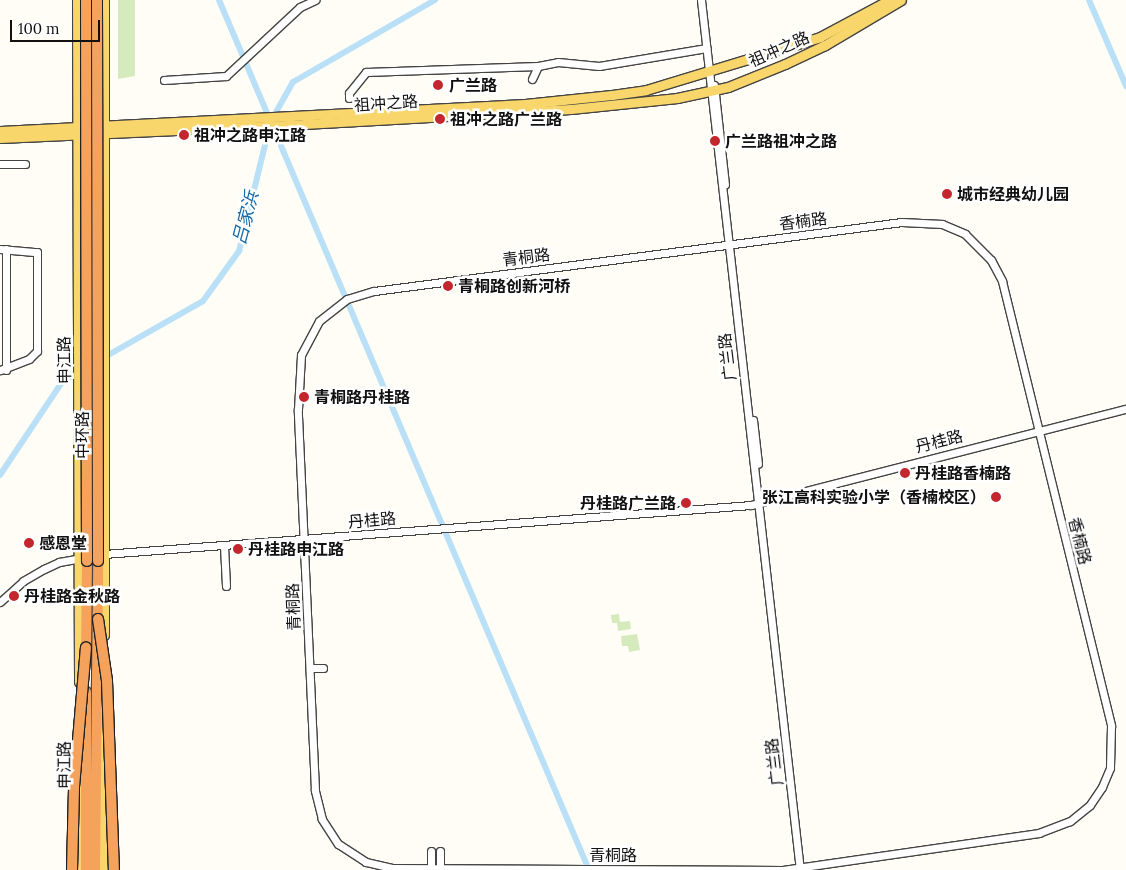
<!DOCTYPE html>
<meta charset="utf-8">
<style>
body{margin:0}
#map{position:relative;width:1126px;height:870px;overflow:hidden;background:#fffdf5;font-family:Lora,"Noto Sans SC",serif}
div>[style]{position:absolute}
.green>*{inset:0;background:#d5ebbd}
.canal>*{height:6px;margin:-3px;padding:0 3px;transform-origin:3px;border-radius:3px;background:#b9e0f7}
.roads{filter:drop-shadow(1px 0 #444) drop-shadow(-1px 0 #444) drop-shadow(0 1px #444) drop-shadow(0 -1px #444)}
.minor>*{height:7px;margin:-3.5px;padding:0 3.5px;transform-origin:3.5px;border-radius:3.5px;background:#fff}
.major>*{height:9px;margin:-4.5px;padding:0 4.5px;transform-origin:4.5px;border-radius:4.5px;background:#f9d66b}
.highway>*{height:10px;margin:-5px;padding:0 5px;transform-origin:5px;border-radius:5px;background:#f5a25d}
.bridges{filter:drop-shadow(1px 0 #222) drop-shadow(-1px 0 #222) drop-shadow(0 1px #222) drop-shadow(0 -1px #222)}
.highway-bridge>*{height:10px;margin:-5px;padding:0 5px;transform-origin:5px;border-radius:5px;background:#f5a25d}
.dots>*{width:14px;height:14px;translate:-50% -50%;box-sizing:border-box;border:2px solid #fff;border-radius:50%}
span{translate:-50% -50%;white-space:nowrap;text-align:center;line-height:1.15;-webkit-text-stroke:5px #fff;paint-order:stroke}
.street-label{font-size:16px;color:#111}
.poi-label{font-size:16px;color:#111;font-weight:700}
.left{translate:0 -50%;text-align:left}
.right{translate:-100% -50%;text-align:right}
.water-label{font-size:18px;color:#1768a6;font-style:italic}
.scale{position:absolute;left:10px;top:20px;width:90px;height:22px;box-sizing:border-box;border:2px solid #111;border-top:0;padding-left:6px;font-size:15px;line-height:18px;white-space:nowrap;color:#111;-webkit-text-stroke:4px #fff;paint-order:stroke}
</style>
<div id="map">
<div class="green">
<i style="clip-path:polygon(118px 0,135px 0,135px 76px,118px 79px)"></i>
<i style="clip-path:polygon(619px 614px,620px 622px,630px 621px,631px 629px,618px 631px,617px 623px,612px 623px,611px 615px)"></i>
<i style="clip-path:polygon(637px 634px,640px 650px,629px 652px,628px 646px,622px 646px,621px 636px)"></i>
</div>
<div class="canal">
<i style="left:219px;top:0;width:945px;rotate:66.96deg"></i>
<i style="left:1089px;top:0;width:94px;rotate:66.7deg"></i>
<i style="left:103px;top:358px;width:115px;rotate:-29.7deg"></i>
<i style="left:203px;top:301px;width:62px;rotate:-54.2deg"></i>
<i style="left:239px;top:251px;width:134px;rotate:-76.2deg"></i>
<i style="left:271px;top:121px;width:45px;rotate:-60.6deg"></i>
<i style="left:293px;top:82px;width:164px;rotate:-30deg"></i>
<i style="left:0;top:475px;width:112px;rotate:-56.3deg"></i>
<i style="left:62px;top:382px;width:22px;rotate:-30deg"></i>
</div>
<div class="roads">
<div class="minor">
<i style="left:701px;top:0;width:876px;rotate:83.51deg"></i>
<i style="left:532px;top:79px;width:14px;rotate:-65deg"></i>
<i style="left:164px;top:80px;width:62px;rotate:-3.7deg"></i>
<i style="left:226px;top:76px;width:101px;rotate:-43deg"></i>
<i style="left:300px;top:7px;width:17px;rotate:-25deg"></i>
<i style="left:714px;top:85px;width:100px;rotate:83.7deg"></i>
<i style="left:349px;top:98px;width:5px;rotate:-90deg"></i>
<i style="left:349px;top:93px;width:27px;rotate:-51deg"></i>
<i style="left:366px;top:72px;width:172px;rotate:-2deg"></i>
<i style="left:538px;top:66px;width:20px;rotate:-11deg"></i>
<i style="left:558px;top:62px;width:41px;rotate:5.6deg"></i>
<i style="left:599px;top:66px;width:109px;rotate:-9.5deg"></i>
<i style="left:0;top:164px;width:25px"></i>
<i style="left:902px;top:222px;width:40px;rotate:2.9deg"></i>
<i style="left:942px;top:224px;width:25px;rotate:23deg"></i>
<i style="left:965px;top:234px;width:37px;rotate:45deg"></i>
<i style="left:991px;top:260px;width:24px;rotate:62deg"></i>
<i style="left:1002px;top:281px;width:458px;rotate:76.2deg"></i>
<i style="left:1111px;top:726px;width:42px;rotate:91.4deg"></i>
<i style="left:1110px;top:768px;width:21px;rotate:113deg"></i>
<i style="left:1102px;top:787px;width:22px;rotate:124deg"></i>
<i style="left:1090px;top:805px;width:26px;rotate:141deg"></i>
<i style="left:1070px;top:821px;width:33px;rotate:159deg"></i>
<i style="left:1039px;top:833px;width:259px;rotate:171.8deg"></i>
<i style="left:783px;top:870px;width:391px;rotate:-179.7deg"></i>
<i style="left:392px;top:868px;width:27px;rotate:-167deg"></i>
<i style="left:366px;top:862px;width:33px;rotate:-147deg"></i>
<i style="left:338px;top:844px;width:30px;rotate:-123deg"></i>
<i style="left:322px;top:819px;width:30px;rotate:-104deg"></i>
<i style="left:315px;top:790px;width:381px;rotate:-92.6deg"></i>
<i style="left:298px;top:409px;width:54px;rotate:-86.8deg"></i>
<i style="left:301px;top:355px;width:38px;rotate:-62deg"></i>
<i style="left:319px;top:321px;width:36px;rotate:-38deg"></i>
<i style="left:347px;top:299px;width:28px;rotate:-17deg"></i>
<i style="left:374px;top:291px;width:532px;rotate:-7.45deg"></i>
<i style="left:0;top:249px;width:37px;rotate:5deg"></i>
<i style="left:37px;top:252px;width:99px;rotate:90deg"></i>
<i style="left:37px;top:351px;width:11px;rotate:135deg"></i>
<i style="left:29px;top:359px;width:31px;rotate:159deg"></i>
<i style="left:6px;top:370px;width:121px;rotate:-90deg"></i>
<i style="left:753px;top:420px;width:44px;rotate:83.5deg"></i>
<i style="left:224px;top:546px;width:40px;rotate:87.1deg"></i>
<i style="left:0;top:602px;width:31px;rotate:-42deg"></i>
<i style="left:23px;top:581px;width:24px;rotate:-30deg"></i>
<i style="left:44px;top:569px;width:17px;rotate:-25deg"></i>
<i style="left:59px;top:562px;width:46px;rotate:-10.1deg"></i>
<i style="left:104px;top:554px;width:649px;rotate:-4.33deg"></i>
<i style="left:751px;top:505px;width:387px;rotate:-14.4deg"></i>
<i style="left:310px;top:668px;width:13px"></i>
<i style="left:431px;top:851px;width:17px;rotate:90deg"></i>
<i style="left:440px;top:851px;width:17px;rotate:90deg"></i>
</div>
<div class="major">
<i style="left:77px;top:0;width:682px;rotate:89.83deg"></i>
<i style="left:0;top:131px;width:526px;rotate:-2.94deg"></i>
<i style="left:525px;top:104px;width:87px;rotate:-5.9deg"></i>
<i style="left:612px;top:95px;width:34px;rotate:-8deg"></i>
<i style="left:646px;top:90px;width:182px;rotate:-16.9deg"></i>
<i style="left:820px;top:37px;width:78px;rotate:-28.2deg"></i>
<i style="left:0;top:138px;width:304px;rotate:-2.6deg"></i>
<i style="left:304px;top:124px;width:267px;rotate:-3.2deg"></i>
<i style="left:571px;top:109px;width:107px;rotate:-5.9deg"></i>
<i style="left:677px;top:98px;width:52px;rotate:-12.2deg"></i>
<i style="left:728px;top:87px;width:61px;rotate:-22deg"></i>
<i style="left:785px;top:64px;width:44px;rotate:-25.4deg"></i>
<i style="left:825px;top:45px;width:88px;rotate:-30.6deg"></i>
<i style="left:104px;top:635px;width:635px;rotate:-90deg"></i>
<i style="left:79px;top:870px;width:90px;rotate:-90deg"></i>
<i style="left:103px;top:870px;width:165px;rotate:-90deg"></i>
</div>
<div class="highway">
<i style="left:86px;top:655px;width:94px;rotate:-89.4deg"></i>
<i style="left:86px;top:692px;width:178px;rotate:90deg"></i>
<i style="left:95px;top:870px;width:309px;rotate:-89.4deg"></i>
</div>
</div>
<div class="bridges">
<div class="highway-bridge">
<i style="left:86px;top:0;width:561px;rotate:89.9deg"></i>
<i style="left:97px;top:0;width:561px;rotate:89.9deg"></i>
<i style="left:98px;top:619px;width:63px;rotate:81.7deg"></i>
<i style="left:107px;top:681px;width:189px;rotate:87.9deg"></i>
<i style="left:72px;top:870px;width:83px;rotate:-88.6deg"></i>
<i style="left:74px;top:787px;width:140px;rotate:-85.1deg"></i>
</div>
</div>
<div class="dots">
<i style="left:438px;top:85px;background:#c4262e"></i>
<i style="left:440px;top:119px;background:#c4262e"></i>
<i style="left:184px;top:135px;background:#c4262e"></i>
<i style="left:715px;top:141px;background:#c4262e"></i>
<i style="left:947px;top:194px;background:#c4262e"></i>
<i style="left:448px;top:286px;background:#c4262e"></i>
<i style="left:304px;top:397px;background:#c4262e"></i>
<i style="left:905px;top:473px;background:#c4262e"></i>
<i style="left:996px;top:497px;background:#c4262e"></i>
<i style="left:686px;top:503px;background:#c4262e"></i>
<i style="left:29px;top:543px;background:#c4262e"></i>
<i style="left:238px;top:549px;background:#c4262e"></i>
<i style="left:14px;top:596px;background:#c4262e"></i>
</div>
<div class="street-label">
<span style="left:779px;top:49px;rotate:-24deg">祖冲之路</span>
<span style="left:386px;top:103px;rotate:-4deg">祖冲之路</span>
<span style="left:803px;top:221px;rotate:-7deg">香楠路</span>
<span style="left:526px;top:257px;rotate:-7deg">青桐路</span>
<span style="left:727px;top:357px;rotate:-97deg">广兰路</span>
<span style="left:64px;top:360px;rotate:-91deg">申江路</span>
<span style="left:82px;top:435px;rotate:-90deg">中环路</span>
<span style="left:939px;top:441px;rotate:-14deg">丹桂路</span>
<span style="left:372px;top:520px;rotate:-5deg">丹桂路</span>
<span style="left:1080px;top:541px;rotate:76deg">香楠路</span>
<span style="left:293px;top:607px;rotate:-92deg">青桐路</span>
<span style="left:774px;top:762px;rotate:-97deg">广兰路</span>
<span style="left:64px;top:765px;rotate:-90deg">申江路</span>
<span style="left:613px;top:855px">青桐路</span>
</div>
<div class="poi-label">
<span class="left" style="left:449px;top:85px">广兰路</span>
<span class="left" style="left:450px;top:119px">祖冲之路广兰路</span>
<span class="left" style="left:194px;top:135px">祖冲之路申江路</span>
<span class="left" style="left:725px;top:141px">广兰路祖冲之路</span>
<span class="left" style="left:957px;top:194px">城市经典幼儿园</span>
<span class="left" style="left:458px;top:286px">青桐路创新河桥</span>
<span class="left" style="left:314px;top:397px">青桐路丹桂路</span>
<span class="left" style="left:915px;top:473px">丹桂路香楠路</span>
<span class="right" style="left:986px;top:497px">张江高科实验小学（香楠校区）</span>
<span class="right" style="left:676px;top:503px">丹桂路广兰路</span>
<span class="left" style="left:39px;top:543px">感恩堂</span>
<span class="left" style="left:248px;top:549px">丹桂路申江路</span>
<span class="left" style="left:24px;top:596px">丹桂路金秋路</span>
</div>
<div class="water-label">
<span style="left:246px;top:218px;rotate:-75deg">吕家浜</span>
</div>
<div class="scale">100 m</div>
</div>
